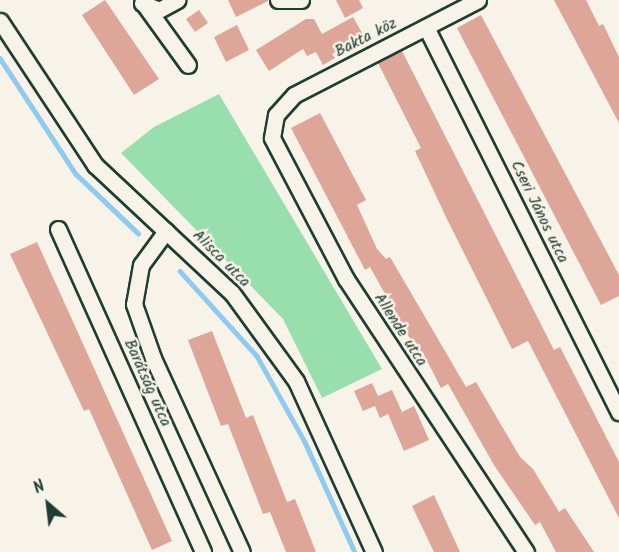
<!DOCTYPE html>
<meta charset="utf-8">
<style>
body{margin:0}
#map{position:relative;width:619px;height:552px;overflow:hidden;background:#f7f3e8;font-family:Kalam,sans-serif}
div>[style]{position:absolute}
.green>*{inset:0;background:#98dfad}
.stream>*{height:4.5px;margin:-2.25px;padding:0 2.25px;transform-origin:2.25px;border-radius:2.25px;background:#8fcaef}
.building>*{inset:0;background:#dea599}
.roads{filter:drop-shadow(2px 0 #1f3d34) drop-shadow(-2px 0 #1f3d34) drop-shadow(0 2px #1f3d34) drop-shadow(0 -2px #1f3d34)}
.minor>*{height:15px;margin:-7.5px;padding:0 7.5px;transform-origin:7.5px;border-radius:7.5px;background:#f7f3e8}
span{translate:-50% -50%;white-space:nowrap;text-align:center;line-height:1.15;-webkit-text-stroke:5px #f7f3e8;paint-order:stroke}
.street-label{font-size:16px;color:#1f3d34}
.north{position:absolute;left:18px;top:474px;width:60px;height:60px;-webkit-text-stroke:4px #f7f3e8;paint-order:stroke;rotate:332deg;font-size:16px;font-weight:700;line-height:24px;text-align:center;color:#1f3d34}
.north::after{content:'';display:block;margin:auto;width:21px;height:27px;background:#1f3d34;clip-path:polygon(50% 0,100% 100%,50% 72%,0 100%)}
</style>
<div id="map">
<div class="green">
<i style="clip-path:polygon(219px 94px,382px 369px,322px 398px,283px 319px,121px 153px,154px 127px)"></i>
</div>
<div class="stream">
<i style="left:0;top:58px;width:139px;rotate:56.8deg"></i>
<i style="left:76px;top:174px;width:86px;rotate:43.6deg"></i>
<i style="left:180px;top:271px;width:115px;rotate:47.8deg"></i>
<i style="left:257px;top:356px;width:98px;rotate:60.8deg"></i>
<i style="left:305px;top:442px;width:121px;rotate:65.6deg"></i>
</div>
<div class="building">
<i style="clip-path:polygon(105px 0,159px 79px,134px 95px,82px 15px)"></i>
<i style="clip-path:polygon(228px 0,268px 0,268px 1px,236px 17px)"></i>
<i style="clip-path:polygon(336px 0,359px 0,363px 8px,345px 18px)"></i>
<i style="clip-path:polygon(554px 0,586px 0,599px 26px,603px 24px,619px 57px,619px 123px)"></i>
<i style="clip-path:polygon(199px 10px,208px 23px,195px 32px,186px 19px)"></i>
<i style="clip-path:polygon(481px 15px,619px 275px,619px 296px,601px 305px,457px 28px)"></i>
<i style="clip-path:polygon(353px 17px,364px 36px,332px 54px,335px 58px,323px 65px,316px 52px,307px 56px,303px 49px,269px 71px,256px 50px,306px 19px,314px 19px,322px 34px)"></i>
<i style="clip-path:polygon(237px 25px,249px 50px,226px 62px,214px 37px)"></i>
<i style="clip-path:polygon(402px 51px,554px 350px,560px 347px,619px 462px,619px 518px,528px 341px,512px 349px,446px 217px,415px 151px,421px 148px,378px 63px)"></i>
<i style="clip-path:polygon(320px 113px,366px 200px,357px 205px,377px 249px,386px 259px,390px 257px,466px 387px,476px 382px,520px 457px,533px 469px,559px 512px,565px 508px,594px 552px,556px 552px,540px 522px,535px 525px,494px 465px,448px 384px,441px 388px,422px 351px,418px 353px,370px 267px,365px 270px,291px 128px)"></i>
<i style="clip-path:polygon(37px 242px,172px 541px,152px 550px,89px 409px,84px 411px,10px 254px)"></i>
<i style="clip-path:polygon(212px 331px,246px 418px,253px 415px,287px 502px,295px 499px,316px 552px,286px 552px,270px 512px,263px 514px,228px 424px,221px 426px,188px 340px)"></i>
<i style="clip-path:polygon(372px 383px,378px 396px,392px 390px,402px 412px,414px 406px,429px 440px,404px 451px,388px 414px,380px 418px,375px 406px,363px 411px,354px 391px)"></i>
<i style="clip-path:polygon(434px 495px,460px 552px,434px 552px,412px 506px)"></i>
</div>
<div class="roads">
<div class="minor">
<i style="left:278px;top:0;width:23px"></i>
<i style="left:478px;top:0;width:207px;rotate:152.7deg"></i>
<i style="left:294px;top:95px;width:27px;rotate:132deg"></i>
<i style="left:276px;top:115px;width:23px;rotate:100deg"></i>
<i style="left:272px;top:138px;width:159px;rotate:62.3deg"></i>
<i style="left:346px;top:279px;width:327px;rotate:56.6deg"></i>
<i style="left:142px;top:3px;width:18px;rotate:22deg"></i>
<i style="left:159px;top:10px;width:21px;rotate:-29deg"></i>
<i style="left:144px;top:4px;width:75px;rotate:54.2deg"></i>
<i style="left:0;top:21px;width:173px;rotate:56.6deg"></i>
<i style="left:95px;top:165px;width:187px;rotate:43.1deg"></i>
<i style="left:232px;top:293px;width:109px;rotate:54deg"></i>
<i style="left:296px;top:381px;width:188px;rotate:65.5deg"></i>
<i style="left:426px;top:27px;width:431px;rotate:63.4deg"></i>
<i style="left:58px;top:229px;width:354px;rotate:65.8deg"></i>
<i style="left:166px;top:231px;width:42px;rotate:126.3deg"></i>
<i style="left:141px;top:265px;width:40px;rotate:100deg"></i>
<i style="left:134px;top:304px;width:57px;rotate:70.6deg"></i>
<i style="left:153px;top:358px;width:213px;rotate:65.4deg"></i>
</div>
</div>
<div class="street-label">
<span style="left:366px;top:38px;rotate:-27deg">Bakta köz</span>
<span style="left:539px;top:212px;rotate:64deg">Cseri János utca</span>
<span style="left:221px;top:259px;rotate:45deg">Alisca utca</span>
<span style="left:400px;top:330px;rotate:57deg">Allende utca</span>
<span style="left:147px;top:383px;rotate:66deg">Barátság utca</span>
</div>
<div class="north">N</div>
</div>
